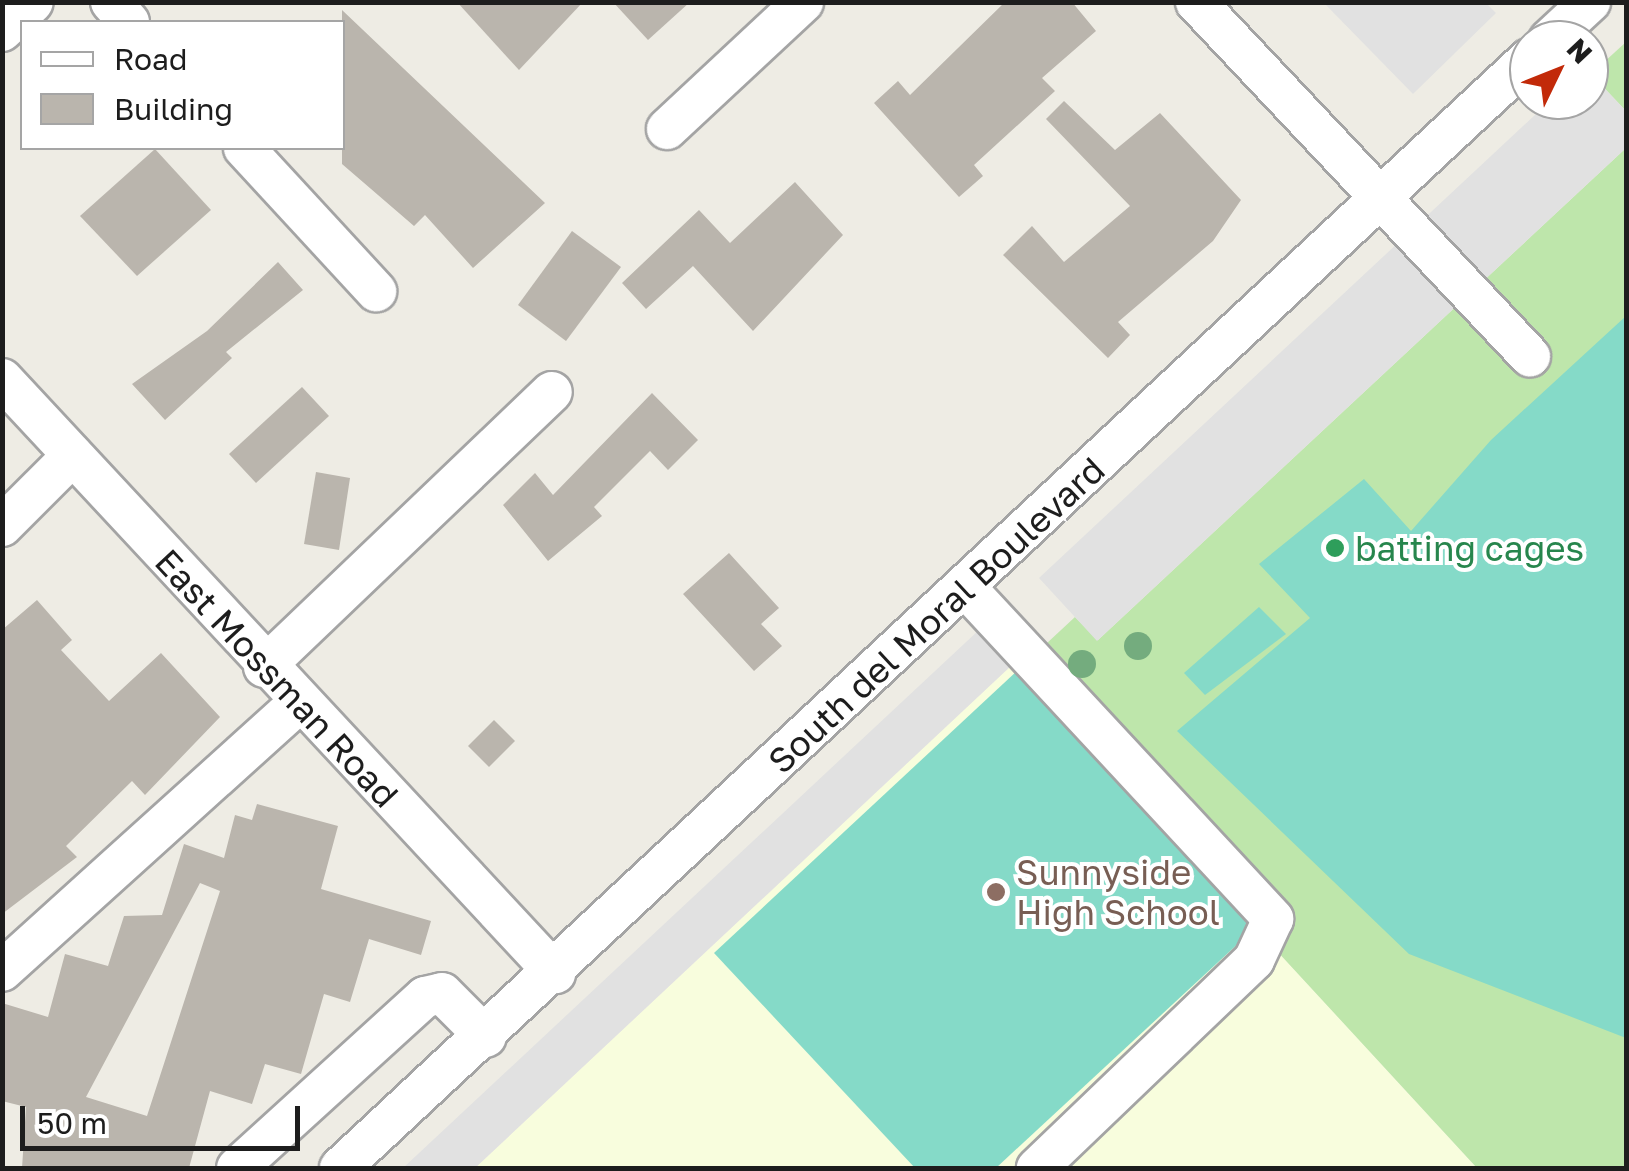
<!DOCTYPE html>
<style>
body{margin:0}
#map{position:relative;width:1629px;height:1171px;overflow:hidden;background:#eeece4;font-family:"Golos Text",sans-serif}
div>[style]{position:absolute}
.education>*{inset:0;background:#f8fddd}
.grass>*{inset:0;background:#bee6ab}
.pitch>*{inset:0;background:#85dac8}
.parking>*{inset:0;background:#e1e1e1}
.building>*{inset:0;background:#bab5ad}
.roads{filter:drop-shadow(2px 0 #a4a4a4) drop-shadow(-2px 0 #a4a4a4) drop-shadow(0 2px #a4a4a4) drop-shadow(0 -2px #a4a4a4)}
.minor>*{height:40px;margin:-20px;padding:0 20px;transform-origin:20px;border-radius:20px;background:#fff}
.trees>*{width:28px;height:28px;margin:-14px;border-radius:50%;background:#74ac7e}
.dots>*{width:28px;height:28px;translate:-50% -50%;box-sizing:border-box;border:5px solid #fff;border-radius:50%}
span{translate:-50% -50%;white-space:nowrap;text-align:center;line-height:1.15;-webkit-text-stroke:8px #fff;paint-order:stroke}
.leisure-label{font-size:35px;color:#27864d}
.left{translate:0 -50%;text-align:left}
.street-label{font-size:35px;color:#1d1d1d}
.education-label{font-size:35px;color:#785e54}
.frame{position:absolute;inset:0;border:5px solid #1d1d1d;pointer-events:none}
.legend{position:absolute;left:20px;top:20px;width:325px;height:130px;box-sizing:border-box;background:#fff;border:2px solid #a5a5a5;margin:0;padding:12px 18px;list-style:none;font-size:30px;color:#1d1d1d}
.legend li{display:flex;align-items:center;gap:20px;height:50px}
.legend b{width:50px;border:2px solid #a5a5a5}
.north{position:absolute;left:1509px;top:20px;width:100px;height:100px;box-sizing:border-box;background:#fff;border:2px solid #a5a5a5;border-radius:50%;rotate:47deg;font-size:28px;font-weight:700;line-height:40px;text-align:center;color:#1d1d1d}
.north::after{content:'';display:block;margin:auto;width:35px;height:45px;background:#c22a09;clip-path:polygon(50% 0,100% 100%,50% 72%,0 100%)}
.scale{position:absolute;left:20px;top:1106px;width:280px;height:45px;box-sizing:border-box;border:5px solid #1d1d1d;border-top:0;padding-left:12px;font-size:30px;line-height:35px;white-space:nowrap;color:#1d1d1d;-webkit-text-stroke:8px #fff;paint-order:stroke}
</style>
<div id="map">
<div class="education">
<i style="clip-path:polygon(1013px 664px,1477px 1168px,475px 1168px)"></i>
</div>
<div class="grass">
<i style="clip-path:polygon(1626px 42px,1626px 111px,1591px 74px)"></i>
<i style="clip-path:polygon(1626px 148px,1626px 1168px,1477px 1168px,1018px 670px,1075px 617px,1098px 640px)"></i>
</div>
<div class="pitch">
<i style="clip-path:polygon(1626px 316px,1626px 315px,1626px 1038px,1409px 954px,1177px 731px,1310px 618px,1259px 564px,1364px 479px,1411px 531px,1491px 440px)"></i>
<i style="clip-path:polygon(1259px 607px,1286px 634px,1205px 695px,1184px 673px)"></i>
<i style="clip-path:polygon(1018px 670px,1255px 928px,996px 1168px,915px 1168px,714px 953px)"></i>
</div>
<div class="parking">
<i style="clip-path:polygon(1324px 3px,1486px 3px,1496px 13px,1413px 94px)"></i>
<i style="clip-path:polygon(1589px 72px,1626px 111px,1626px 148px,1097px 641px,1039px 578px,1551px 100px,1589px 100px)"></i>
<i style="clip-path:polygon(980px 629px,1013px 664px,475px 1168px,403px 1168px)"></i>
</div>
<div class="building">
<i style="clip-path:polygon(457px 2px,583px 2px,519px 70px)"></i>
<i style="clip-path:polygon(613px 2px,690px 2px,648px 40px)"></i>
<i style="clip-path:polygon(1005px 2px,1072px 2px,1096px 31px,1042px 78px,1055px 91px,974px 165px,983px 176px,959px 197px,874px 103px,898px 81px,910px 95px)"></i>
<i style="clip-path:polygon(342px 10px,545px 203px,473px 268px,425px 215px,414px 226px,342px 164px)"></i>
<i style="clip-path:polygon(1064px 101px,1115px 150px,1160px 113px,1241px 200px,1213px 241px,1118px 322px,1130px 335px,1108px 358px,1003px 255px,1032px 226px,1064px 262px,1130px 206px,1046px 119px)"></i>
<i style="clip-path:polygon(155px 149px,211px 210px,137px 276px,80px 216px)"></i>
<i style="clip-path:polygon(795px 182px,843px 235px,753px 331px,693px 266px,646px 309px,622px 283px,699px 210px,730px 243px)"></i>
<i style="clip-path:polygon(572px 231px,621px 267px,566px 341px,518px 305px)"></i>
<i style="clip-path:polygon(278px 262px,303px 290px,226px 352px,232px 358px,165px 420px,132px 384px,207px 331px)"></i>
<i style="clip-path:polygon(302px 387px,329px 416px,256px 483px,229px 454px)"></i>
<i style="clip-path:polygon(652px 393px,698px 440px,668px 470px,650px 451px,594px 507px,602px 516px,548px 561px,503px 505px,535px 473px,553px 495px)"></i>
<i style="clip-path:polygon(316px 472px,350px 478px,339px 550px,304px 544px)"></i>
<i style="clip-path:polygon(729px 553px,779px 608px,761px 624px,782px 646px,754px 671px,683px 594px)"></i>
<i style="clip-path:polygon(37px 600px,72px 640px,61px 650px,109px 701px,161px 653px,220px 717px,145px 795px,132px 781px,66px 846px,77px 857px,2px 914px,2px 630px)"></i>
<i style="clip-path:polygon(494px 720px,515px 741px,489px 767px,468px 746px)"></i>
<i style="clip-path:polygon(evenodd,257px 804px,338px 826px,321px 889px,431px 921px,421px 955px,369px 939px,350px 1002px,324px 994px,301px 1074px,265px 1064px,252px 1104px,210px 1091px,189px 1168px,22px 1168px,26px 1107px,2px 1101px,2px 1003px,48px 1017px,65px 954px,108px 966px,124px 916px,162px 915px,184px 844px,224px 858px,235px 815px,252px 820px,257px 804px,200px 883px,220px 891px,147px 1116px,86px 1097px,200px 883px)"></i>
</div>
<div class="roads">
<div class="minor">
<i style="left:111px;top:2px;width:27px;rotate:48deg"></i>
<i style="left:1196px;top:2px;width:487px;rotate:46.7deg"></i>
<i style="left:2px;top:31px;width:42px;rotate:-43.1deg"></i>
<i style="left:1549px;top:40px;width:56px;rotate:-42.8deg"></i>
<i style="left:667px;top:129px;width:186px;rotate:-43deg"></i>
<i style="left:244px;top:148px;width:195px;rotate:47.3deg"></i>
<i style="left:2px;top:379px;width:812px;rotate:47.05deg"></i>
<i style="left:2px;top:526px;width:100px;rotate:-45deg"></i>
<i style="left:965px;top:587px;width:453px;rotate:47.1deg"></i>
<i style="left:1273px;top:919px;width:45px;rotate:114.9deg"></i>
<i style="left:1254px;top:960px;width:301px;rotate:136.2deg"></i>
<i style="left:264px;top:667px;width:398px;rotate:-43.7deg"></i>
<i style="left:2px;top:971px;width:400px;rotate:-42.1deg"></i>
<i style="left:237px;top:1168px;width:254px;rotate:-42.3deg"></i>
<i style="left:425px;top:997px;width:17px;rotate:-13deg"></i>
<i style="left:442px;top:993px;width:62px;rotate:45deg"></i>
<i style="left:340px;top:1168px;width:1626px;rotate:-43.01deg"></i>
</div>
</div>
<div class="trees">
<i style="left:1138px;top:646px"></i>
<i style="left:1082px;top:664px"></i>
</div>
<div class="dots">
<i style="left:1335px;top:548px;background:#2e9e5b"></i>
<i style="left:996px;top:892px;background:#8d6e63"></i>
</div>
<div class="leisure-label">
<span class="left" style="left:1355px;top:548px">batting cages</span>
</div>
<div class="street-label">
<span style="left:936px;top:615px;rotate:-43deg">South del Moral Boulevard</span>
<span style="left:277px;top:678px;rotate:47deg">East Mossman Road</span>
</div>
<div class="education-label">
<span class="left" style="left:1016px;top:892px">Sunnyside<br>High School</span>
</div>
<div class="frame"></div>
<ul class="legend">
<li><b style="height:12px;background:#fff"></b>Road</li>
<li><b style="height:28px;background:#bab5ad"></b>Building</li>
</ul>
<div class="north">N</div>
<div class="scale">50 m</div>
</div>
